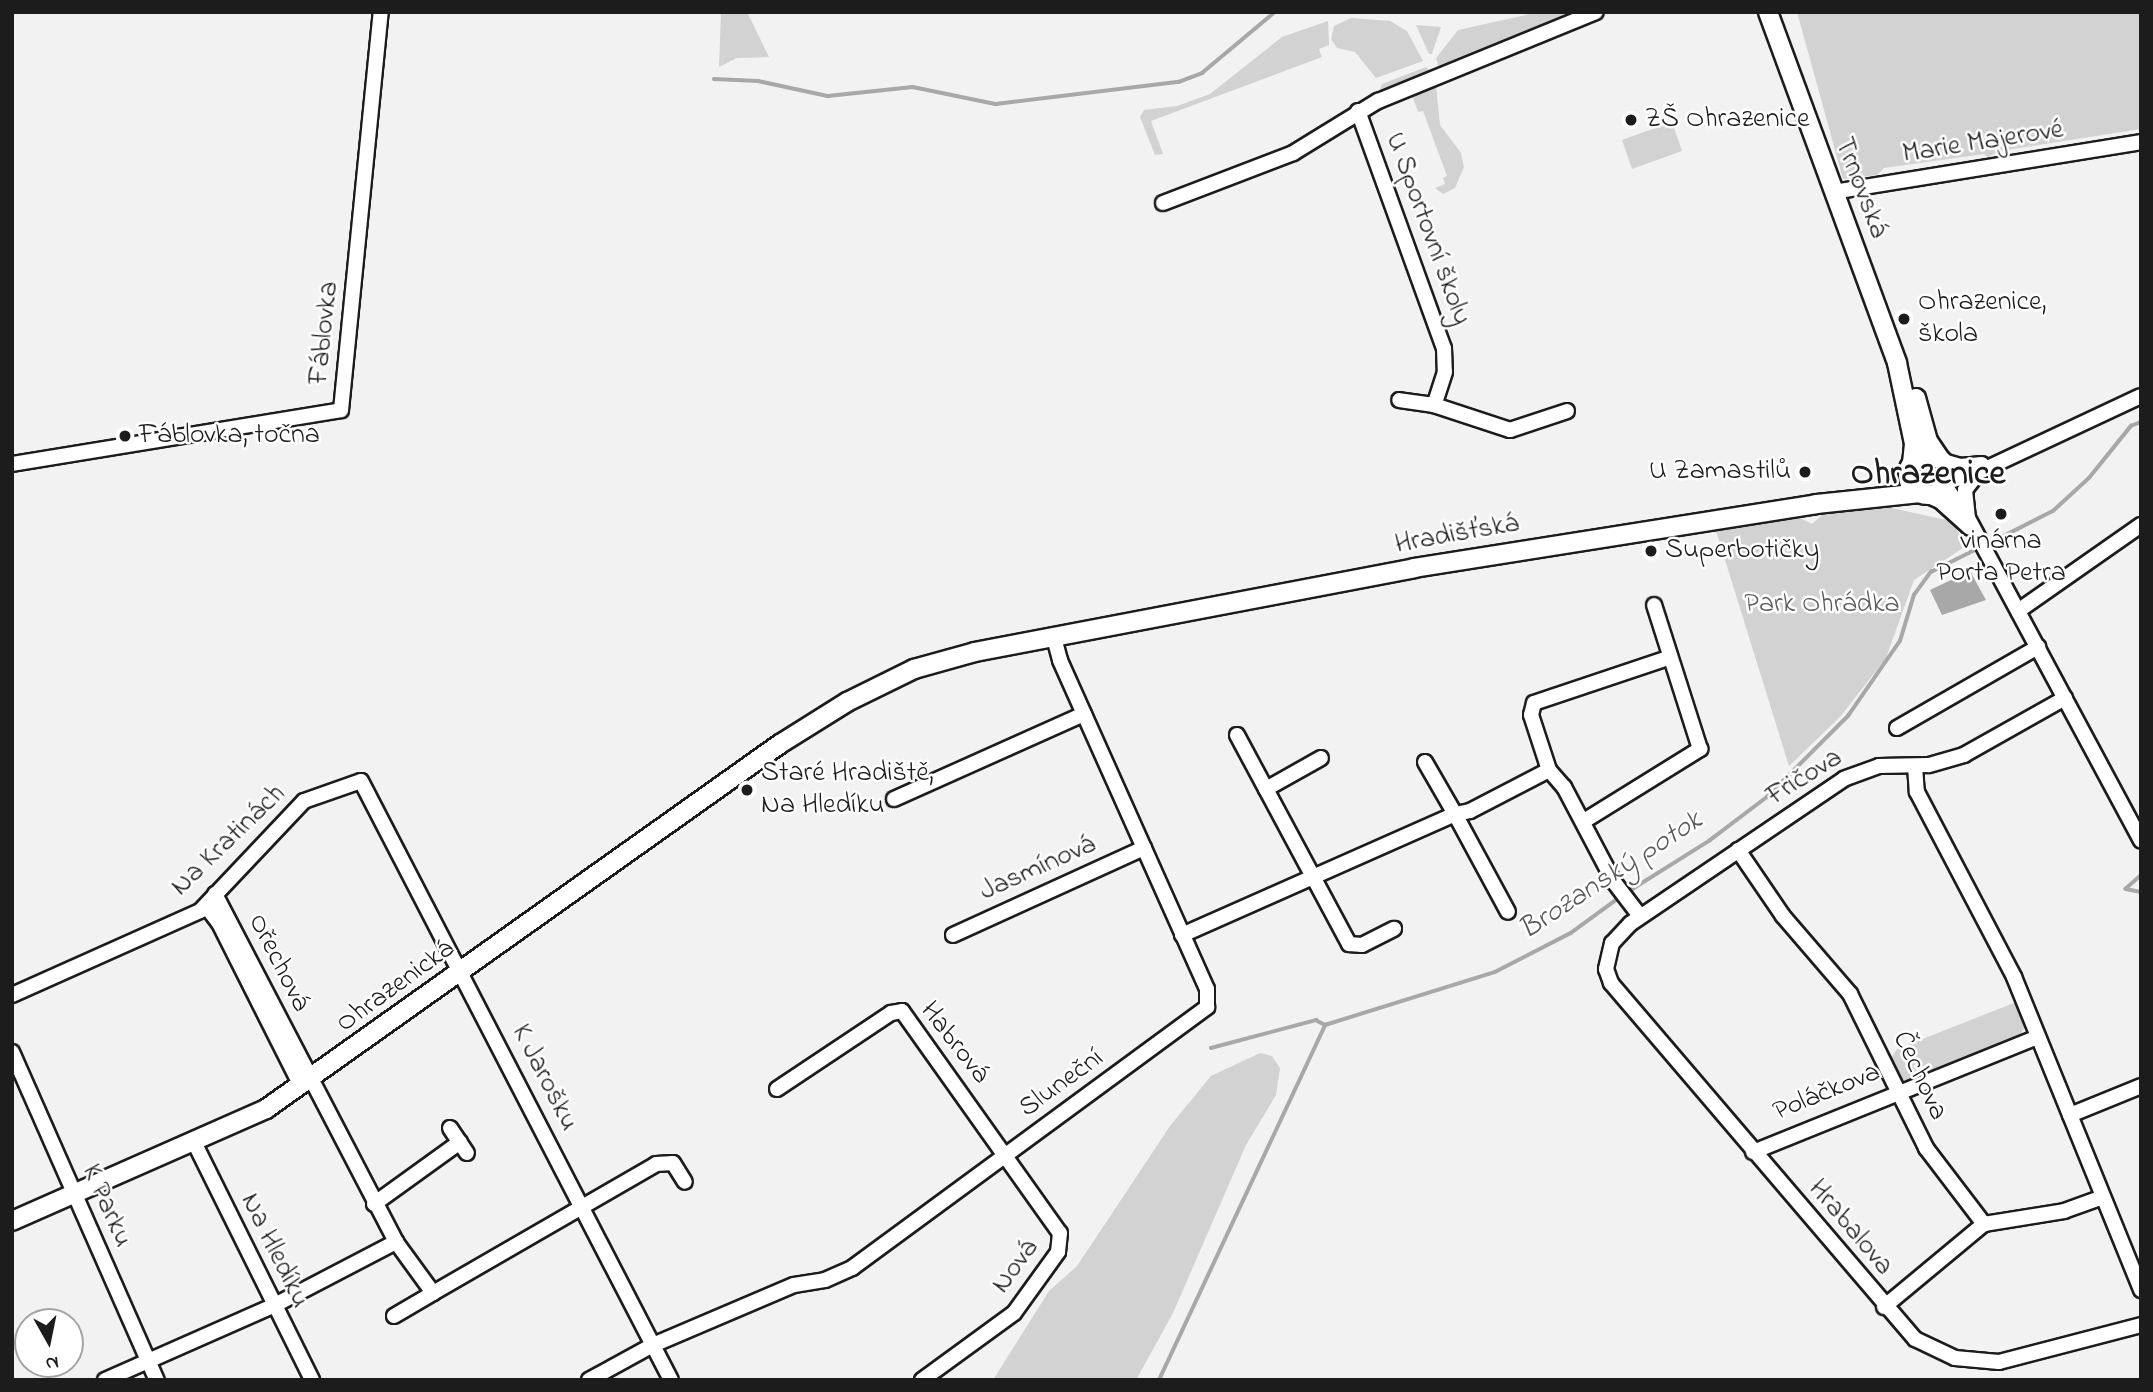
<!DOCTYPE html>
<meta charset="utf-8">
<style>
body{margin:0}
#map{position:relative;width:2153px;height:1392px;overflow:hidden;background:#f2f2f2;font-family:"Indie Flower",sans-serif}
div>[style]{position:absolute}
.green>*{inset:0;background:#d2d2d2}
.round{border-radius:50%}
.water>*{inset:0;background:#a8a8a8}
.stream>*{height:3.5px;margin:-1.75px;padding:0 1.75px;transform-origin:1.75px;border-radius:1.75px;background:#a8a8a8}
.roads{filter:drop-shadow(2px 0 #1c1c1c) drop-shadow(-2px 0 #1c1c1c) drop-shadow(0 2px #1c1c1c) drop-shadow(0 -2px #1c1c1c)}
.minor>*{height:14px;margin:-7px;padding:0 7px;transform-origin:7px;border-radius:7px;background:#fff}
.tertiary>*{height:18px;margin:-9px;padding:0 9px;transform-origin:9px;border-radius:9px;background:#fff}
.tertiary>.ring{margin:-9px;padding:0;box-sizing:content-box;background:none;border:18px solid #fff;border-radius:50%}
.dots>*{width:19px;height:19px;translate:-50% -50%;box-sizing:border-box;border:4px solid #fff;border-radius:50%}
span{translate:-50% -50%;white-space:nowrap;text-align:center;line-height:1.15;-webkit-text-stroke:5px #fff;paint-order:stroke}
.poi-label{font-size:28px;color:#1c1c1c}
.left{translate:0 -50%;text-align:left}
.right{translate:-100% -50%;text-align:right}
.street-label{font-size:28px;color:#1c1c1c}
.park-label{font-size:28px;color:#5c5c5c}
.water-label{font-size:30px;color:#5b5b5b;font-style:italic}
.district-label{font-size:35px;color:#1c1c1c;font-weight:700}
.frame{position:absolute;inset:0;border:14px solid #1c1c1c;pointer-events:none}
.north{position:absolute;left:14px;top:1308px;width:70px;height:70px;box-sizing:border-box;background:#fff;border:2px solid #a4a4a4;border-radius:50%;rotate:171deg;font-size:19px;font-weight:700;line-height:28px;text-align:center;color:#1c1c1c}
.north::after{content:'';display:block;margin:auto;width:24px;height:32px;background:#1c1c1c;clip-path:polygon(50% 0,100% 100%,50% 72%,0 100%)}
</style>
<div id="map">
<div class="green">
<i style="clip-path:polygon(721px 12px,747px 12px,769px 57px,737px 58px,719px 67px)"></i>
<i style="clip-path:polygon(1539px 12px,1579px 12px,1440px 72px,1436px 58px,1458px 30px)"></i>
<i style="clip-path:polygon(1797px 12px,2141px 12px,2141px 129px,2000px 151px,1988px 157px,1984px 154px,1884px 168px,1877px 175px,1843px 179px)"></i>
<i style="clip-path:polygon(1351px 18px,1390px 21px,1407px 31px,1423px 61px,1376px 78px,1355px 52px,1337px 48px,1331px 39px,1334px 26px)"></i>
<i style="clip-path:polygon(1328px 21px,1329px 45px,1319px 49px,1322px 57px,1151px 121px,1163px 154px,1155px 155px,1140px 117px,1144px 110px,1177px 106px,1210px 94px,1282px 37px)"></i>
<i style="clip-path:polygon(1416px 25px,1441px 27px,1432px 54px,1429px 54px)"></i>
<i style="clip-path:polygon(1426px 67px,1433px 74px,1379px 92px,1382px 84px)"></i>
<i style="clip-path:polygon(1436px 86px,1440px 125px,1461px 153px,1464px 167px,1455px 188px,1443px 194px,1435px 188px,1445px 184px,1443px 178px,1447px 176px,1423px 111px,1418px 112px,1412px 95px)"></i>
<i style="clip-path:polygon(1672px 122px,1682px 151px,1632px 169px,1622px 140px)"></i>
<i class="round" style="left:1918px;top:464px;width:20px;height:20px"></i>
<i style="clip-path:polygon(1883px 506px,1946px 520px,1955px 527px,1966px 546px,1914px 580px,1886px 658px,1840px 717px,1789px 766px,1716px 531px,1800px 518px,1812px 524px,1822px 515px)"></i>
<i style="clip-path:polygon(2019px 1001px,2026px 1024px,2018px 1040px,1909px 1082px,1899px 1078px,1890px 1060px,1897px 1049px)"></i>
<i style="clip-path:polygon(1260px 1053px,1272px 1056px,1280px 1068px,1276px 1095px,1246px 1145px,1173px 1313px,1136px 1380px,993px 1380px,1049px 1291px,1077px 1266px,1170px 1126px,1211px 1076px)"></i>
</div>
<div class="water">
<i style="clip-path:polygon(1970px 571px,1986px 600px,1942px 615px,1930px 590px)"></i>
</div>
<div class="stream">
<i style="left:714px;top:79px;width:44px;rotate:2.6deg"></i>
<i style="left:758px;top:81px;width:72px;rotate:12.1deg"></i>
<i style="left:828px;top:96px;width:85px;rotate:-6deg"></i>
<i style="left:913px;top:87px;width:85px;rotate:11.6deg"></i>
<i style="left:996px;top:104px;width:184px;rotate:-6.9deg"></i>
<i style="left:1179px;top:82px;width:25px;rotate:-21deg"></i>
<i style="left:1202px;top:73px;width:95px;rotate:-39.9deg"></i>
<i style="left:1986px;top:545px;width:75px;rotate:-26.9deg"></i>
<i style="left:2053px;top:511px;width:49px;rotate:-42.5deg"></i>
<i style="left:2089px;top:478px;width:67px;rotate:-51.1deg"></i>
<i style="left:2131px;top:426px;width:11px;rotate:-22deg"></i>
<i style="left:2141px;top:876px;width:20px;rotate:139deg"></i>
<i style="left:2126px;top:889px;width:15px;rotate:11deg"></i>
<i style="left:1626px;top:893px;width:98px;rotate:-32.1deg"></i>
<i style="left:1709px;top:841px;width:73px;rotate:-37.2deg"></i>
<i style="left:1767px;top:797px;width:115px;rotate:-45deg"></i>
<i style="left:1848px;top:716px;width:91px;rotate:-55.3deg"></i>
<i style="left:1900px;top:641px;width:48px;rotate:-73.1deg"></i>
<i style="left:1914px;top:595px;width:29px;rotate:-54deg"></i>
<i style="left:1931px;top:572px;width:54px;rotate:-26.6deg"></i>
<i style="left:1211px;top:1048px;width:109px;rotate:-14.9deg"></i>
<i style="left:1316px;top:1020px;width:10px;rotate:29deg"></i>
<i style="left:1159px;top:1380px;width:392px;rotate:-64.9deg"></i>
<i style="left:1325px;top:1025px;width:178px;rotate:-17.3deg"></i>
<i style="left:1495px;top:972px;width:85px;rotate:-27.2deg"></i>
<i style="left:1571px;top:933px;width:61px;rotate:-36.3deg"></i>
</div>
<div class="roads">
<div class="minor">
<i style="left:1358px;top:111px;width:252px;rotate:70.1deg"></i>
<i style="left:1444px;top:348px;width:24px;rotate:88deg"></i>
<i style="left:1445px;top:372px;width:35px;rotate:108deg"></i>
<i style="left:1434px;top:405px;width:35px;rotate:-172deg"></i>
<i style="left:1833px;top:192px;width:312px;rotate:-9.2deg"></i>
<i style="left:1163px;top:203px;width:139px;rotate:-21deg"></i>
<i style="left:1293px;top:153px;width:100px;rotate:-31.5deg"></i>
<i style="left:1378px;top:101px;width:235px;rotate:-22.2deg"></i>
<i style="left:1434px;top:405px;width:80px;rotate:18.2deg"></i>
<i style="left:1510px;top:430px;width:60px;rotate:-18.4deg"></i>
<i style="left:1943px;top:461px;width:18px;rotate:16deg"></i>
<i style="left:1960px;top:466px;width:22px;rotate:-5deg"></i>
<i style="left:12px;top:464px;width:333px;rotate:-9.3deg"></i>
<i style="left:341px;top:410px;width:400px;rotate:-84.3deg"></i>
<i style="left:1979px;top:472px;width:23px;rotate:128deg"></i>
<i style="left:1965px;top:490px;width:28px;rotate:84deg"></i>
<i style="left:1968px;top:518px;width:366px;rotate:61.8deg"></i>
<i style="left:1947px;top:482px;width:38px;rotate:-18deg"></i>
<i style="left:1983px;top:470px;width:174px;rotate:-25.1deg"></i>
<i style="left:1945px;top:485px;width:35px;rotate:57deg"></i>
<i style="left:1924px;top:494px;width:17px;rotate:24deg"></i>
<i style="left:1940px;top:501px;width:40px;rotate:42deg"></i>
<i style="left:2018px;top:611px;width:150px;rotate:-35deg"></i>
<i style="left:2065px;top:698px;width:116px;rotate:150.6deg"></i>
<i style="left:1964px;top:755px;width:37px;rotate:164deg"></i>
<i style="left:1928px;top:765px;width:49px;rotate:178.8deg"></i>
<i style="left:1879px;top:766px;width:37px;rotate:160deg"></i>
<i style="left:1844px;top:779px;width:258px;rotate:145.9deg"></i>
<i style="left:1630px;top:924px;width:26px;rotate:133deg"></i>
<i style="left:1612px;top:943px;width:27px;rotate:103deg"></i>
<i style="left:1606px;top:969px;width:15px;rotate:70deg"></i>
<i style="left:1611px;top:983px;width:468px;rotate:49.5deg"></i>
<i style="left:1915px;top:1339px;width:44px;rotate:25.4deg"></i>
<i style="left:1955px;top:1358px;width:44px;rotate:5.2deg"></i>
<i style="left:1999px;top:1362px;width:147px;rotate:-14.6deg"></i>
<i style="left:1897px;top:728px;width:163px;rotate:-29.9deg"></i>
<i style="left:1237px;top:735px;width:61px;rotate:61.8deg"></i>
<i style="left:1266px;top:789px;width:63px;rotate:-29.4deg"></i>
<i style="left:1425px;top:762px;width:60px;rotate:60deg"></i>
<i style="left:1455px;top:814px;width:15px;rotate:-11deg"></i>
<i style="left:1470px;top:811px;width:89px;rotate:-27.4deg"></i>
<i style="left:1549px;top:770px;width:58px;rotate:-108.1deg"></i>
<i style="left:1531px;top:715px;width:12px;rotate:-76deg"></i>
<i style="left:1534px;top:703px;width:141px;rotate:-18.6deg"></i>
<i style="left:1915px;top:766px;width:26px;rotate:86deg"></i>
<i style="left:1917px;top:792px;width:209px;rotate:62.3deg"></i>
<i style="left:2014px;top:977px;width:338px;rotate:67.9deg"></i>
<i style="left:1549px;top:770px;width:23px;rotate:49deg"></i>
<i style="left:1564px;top:787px;width:107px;rotate:62.2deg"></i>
<i style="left:1614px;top:882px;width:43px;rotate:52.6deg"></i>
<i style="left:1266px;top:789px;width:176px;rotate:61.8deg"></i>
<i style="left:1349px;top:944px;width:13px;rotate:4deg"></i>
<i style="left:1362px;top:945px;width:36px;rotate:-27deg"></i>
<i style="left:894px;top:799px;width:208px;rotate:-24.1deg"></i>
<i style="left:1584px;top:821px;width:137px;rotate:-31.8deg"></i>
<i style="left:1700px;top:749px;width:151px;rotate:-107.7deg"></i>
<i style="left:1738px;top:850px;width:80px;rotate:55.7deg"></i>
<i style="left:1783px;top:916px;width:103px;rotate:49.3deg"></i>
<i style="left:1850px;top:994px;width:172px;rotate:63.7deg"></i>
<i style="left:1926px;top:1148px;width:96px;rotate:52.7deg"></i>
<i style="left:1984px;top:1224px;width:81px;rotate:-9.2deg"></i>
<i style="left:2064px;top:1211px;width:41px;rotate:-19.7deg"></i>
<i style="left:215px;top:894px;width:392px;rotate:62.5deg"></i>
<i style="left:206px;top:906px;width:21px;rotate:53deg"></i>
<i style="left:219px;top:923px;width:182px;rotate:63.3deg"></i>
<i style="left:953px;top:935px;width:210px;rotate:-24.5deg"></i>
<i style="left:1182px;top:935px;width:299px;rotate:-23.9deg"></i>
<i style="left:1455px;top:814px;width:111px;rotate:61.6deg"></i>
<i style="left:12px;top:995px;width:206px;rotate:-24.1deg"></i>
<i style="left:200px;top:911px;width:151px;rotate:-46.6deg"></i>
<i style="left:304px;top:801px;width:60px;rotate:-19.3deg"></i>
<i style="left:361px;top:781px;width:674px;rotate:62.64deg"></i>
<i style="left:12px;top:1052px;width:359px;rotate:66.2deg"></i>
<i style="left:777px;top:1089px;width:137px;rotate:-33.7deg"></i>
<i style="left:891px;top:1013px;width:11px;rotate:-10deg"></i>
<i style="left:902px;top:1011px;width:272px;rotate:54.6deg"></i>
<i style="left:1060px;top:1233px;width:19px;rotate:96deg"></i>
<i style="left:1058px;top:1252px;width:75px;rotate:125.8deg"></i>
<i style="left:1014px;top:1313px;width:114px;rotate:143.9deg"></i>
<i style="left:2070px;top:1115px;width:77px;rotate:-22.2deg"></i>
<i style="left:450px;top:1128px;width:30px;rotate:56deg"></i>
<i style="left:194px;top:1142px;width:266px;rotate:63.6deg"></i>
<i style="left:1753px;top:1152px;width:307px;rotate:-22deg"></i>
<i style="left:374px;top:1204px;width:106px;rotate:-35.8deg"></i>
<i style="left:1884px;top:1307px;width:130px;rotate:-39.7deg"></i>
<i style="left:394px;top:1316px;width:45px;rotate:-30.5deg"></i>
<i style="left:105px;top:1380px;width:184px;rotate:-23.8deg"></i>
<i style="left:273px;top:1306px;width:139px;rotate:-27.5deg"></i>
<i style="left:396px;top:1242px;width:63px;rotate:54deg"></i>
<i style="left:433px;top:1293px;width:258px;rotate:-30deg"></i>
<i style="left:656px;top:1164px;width:17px;rotate:-3deg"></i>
<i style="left:673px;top:1163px;width:22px;rotate:58deg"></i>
<i style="left:589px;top:1380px;width:73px;rotate:-28.7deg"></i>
<i style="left:653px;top:1345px;width:153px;rotate:-23.1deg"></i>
<i style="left:794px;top:1285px;width:31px;rotate:-9deg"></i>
<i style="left:825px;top:1280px;width:30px;rotate:-24deg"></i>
<i style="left:852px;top:1268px;width:441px;rotate:-36.3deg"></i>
<i style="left:1207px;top:1007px;width:18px;rotate:-90deg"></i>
<i style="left:1207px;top:989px;width:360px;rotate:-114.1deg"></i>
<i style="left:1060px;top:660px;width:24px;rotate:-105deg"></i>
</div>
<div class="tertiary">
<i style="left:1768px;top:12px;width:374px;rotate:69.8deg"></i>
<i style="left:1897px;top:363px;width:83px;rotate:78.1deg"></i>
<i style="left:1914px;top:444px;width:19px;rotate:96deg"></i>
<i style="left:1916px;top:398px;width:45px;rotate:74.4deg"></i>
<i style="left:1928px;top:441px;width:22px;rotate:56deg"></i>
<i class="ring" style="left:1908px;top:455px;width:22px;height:22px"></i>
<i style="left:12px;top:1221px;width:278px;rotate:-23.8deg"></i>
<i style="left:266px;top:1109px;width:630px;rotate:-35.38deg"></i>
<i style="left:780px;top:744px;width:79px;rotate:-32.1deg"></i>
<i style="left:847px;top:702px;width:75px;rotate:-26.2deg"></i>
<i style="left:914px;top:669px;width:63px;rotate:-15.6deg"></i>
<i style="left:975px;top:652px;width:447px;rotate:-10.8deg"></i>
<i style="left:1414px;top:568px;width:407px;rotate:-9deg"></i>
<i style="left:1816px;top:504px;width:105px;rotate:-6deg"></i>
</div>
</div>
<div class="dots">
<i style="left:1631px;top:120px;background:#1c1c1c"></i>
<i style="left:1904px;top:319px;background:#1c1c1c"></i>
<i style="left:125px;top:436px;background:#1c1c1c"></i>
<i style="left:1805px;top:472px;background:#1c1c1c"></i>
<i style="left:2001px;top:514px;background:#1c1c1c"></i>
<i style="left:1651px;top:551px;background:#1c1c1c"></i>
<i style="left:747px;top:790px;background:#1c1c1c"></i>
</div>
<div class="poi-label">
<span class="left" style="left:1645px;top:120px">ZŠ Ohrazenice</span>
<span class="left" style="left:1918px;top:319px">Ohrazenice,<br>škola</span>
<span class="left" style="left:139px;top:436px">Fáblovka, točna</span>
<span class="right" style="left:1791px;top:472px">U Zamastilů</span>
<span style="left:2001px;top:558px">vinárna<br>Porta Petra</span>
<span class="left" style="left:1665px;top:551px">Superbotičky</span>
<span class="left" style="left:761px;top:790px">Staré Hradiště,<br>Na Hledíku</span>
</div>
<div class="street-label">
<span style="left:1983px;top:143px;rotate:-9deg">Marie Majerové</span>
<span style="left:1860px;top:188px;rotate:69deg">Trnovská</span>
<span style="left:1427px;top:229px;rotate:70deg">U Sportovní školy</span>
<span style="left:325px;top:333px;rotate:-84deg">Fáblovka</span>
<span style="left:1457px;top:535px;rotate:-10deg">Hradišťská</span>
<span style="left:1805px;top:778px;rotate:-32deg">Fričova</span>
<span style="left:229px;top:841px;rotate:-44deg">Na Kratinách</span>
<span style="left:1038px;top:869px;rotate:-24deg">Jasmínová</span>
<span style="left:278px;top:963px;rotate:63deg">Ořechová</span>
<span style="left:396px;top:987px;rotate:-36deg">Ohrazenická</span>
<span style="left:954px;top:1043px;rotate:52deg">Habrová</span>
<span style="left:1919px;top:1076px;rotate:65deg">Čechova</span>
<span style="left:544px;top:1078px;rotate:63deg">K Jarošku</span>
<span style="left:1062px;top:1084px;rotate:-36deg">Sluneční</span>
<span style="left:1827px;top:1093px;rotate:-22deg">Poláčkova</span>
<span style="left:106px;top:1206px;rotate:66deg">K Parku</span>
<span style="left:1850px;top:1228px;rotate:50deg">Hrabalova</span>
<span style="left:274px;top:1251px;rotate:64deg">Na Hledíku</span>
<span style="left:1016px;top:1267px;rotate:-54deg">Nová</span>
</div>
<div class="park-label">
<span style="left:1822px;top:605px">Park Ohrádka</span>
</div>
<div class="water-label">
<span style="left:1611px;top:876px;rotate:-33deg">Brozanský potok</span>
</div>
<div class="district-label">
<span style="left:1928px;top:475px">Ohrazenice</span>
</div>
<div class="frame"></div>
<div class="north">N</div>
</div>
